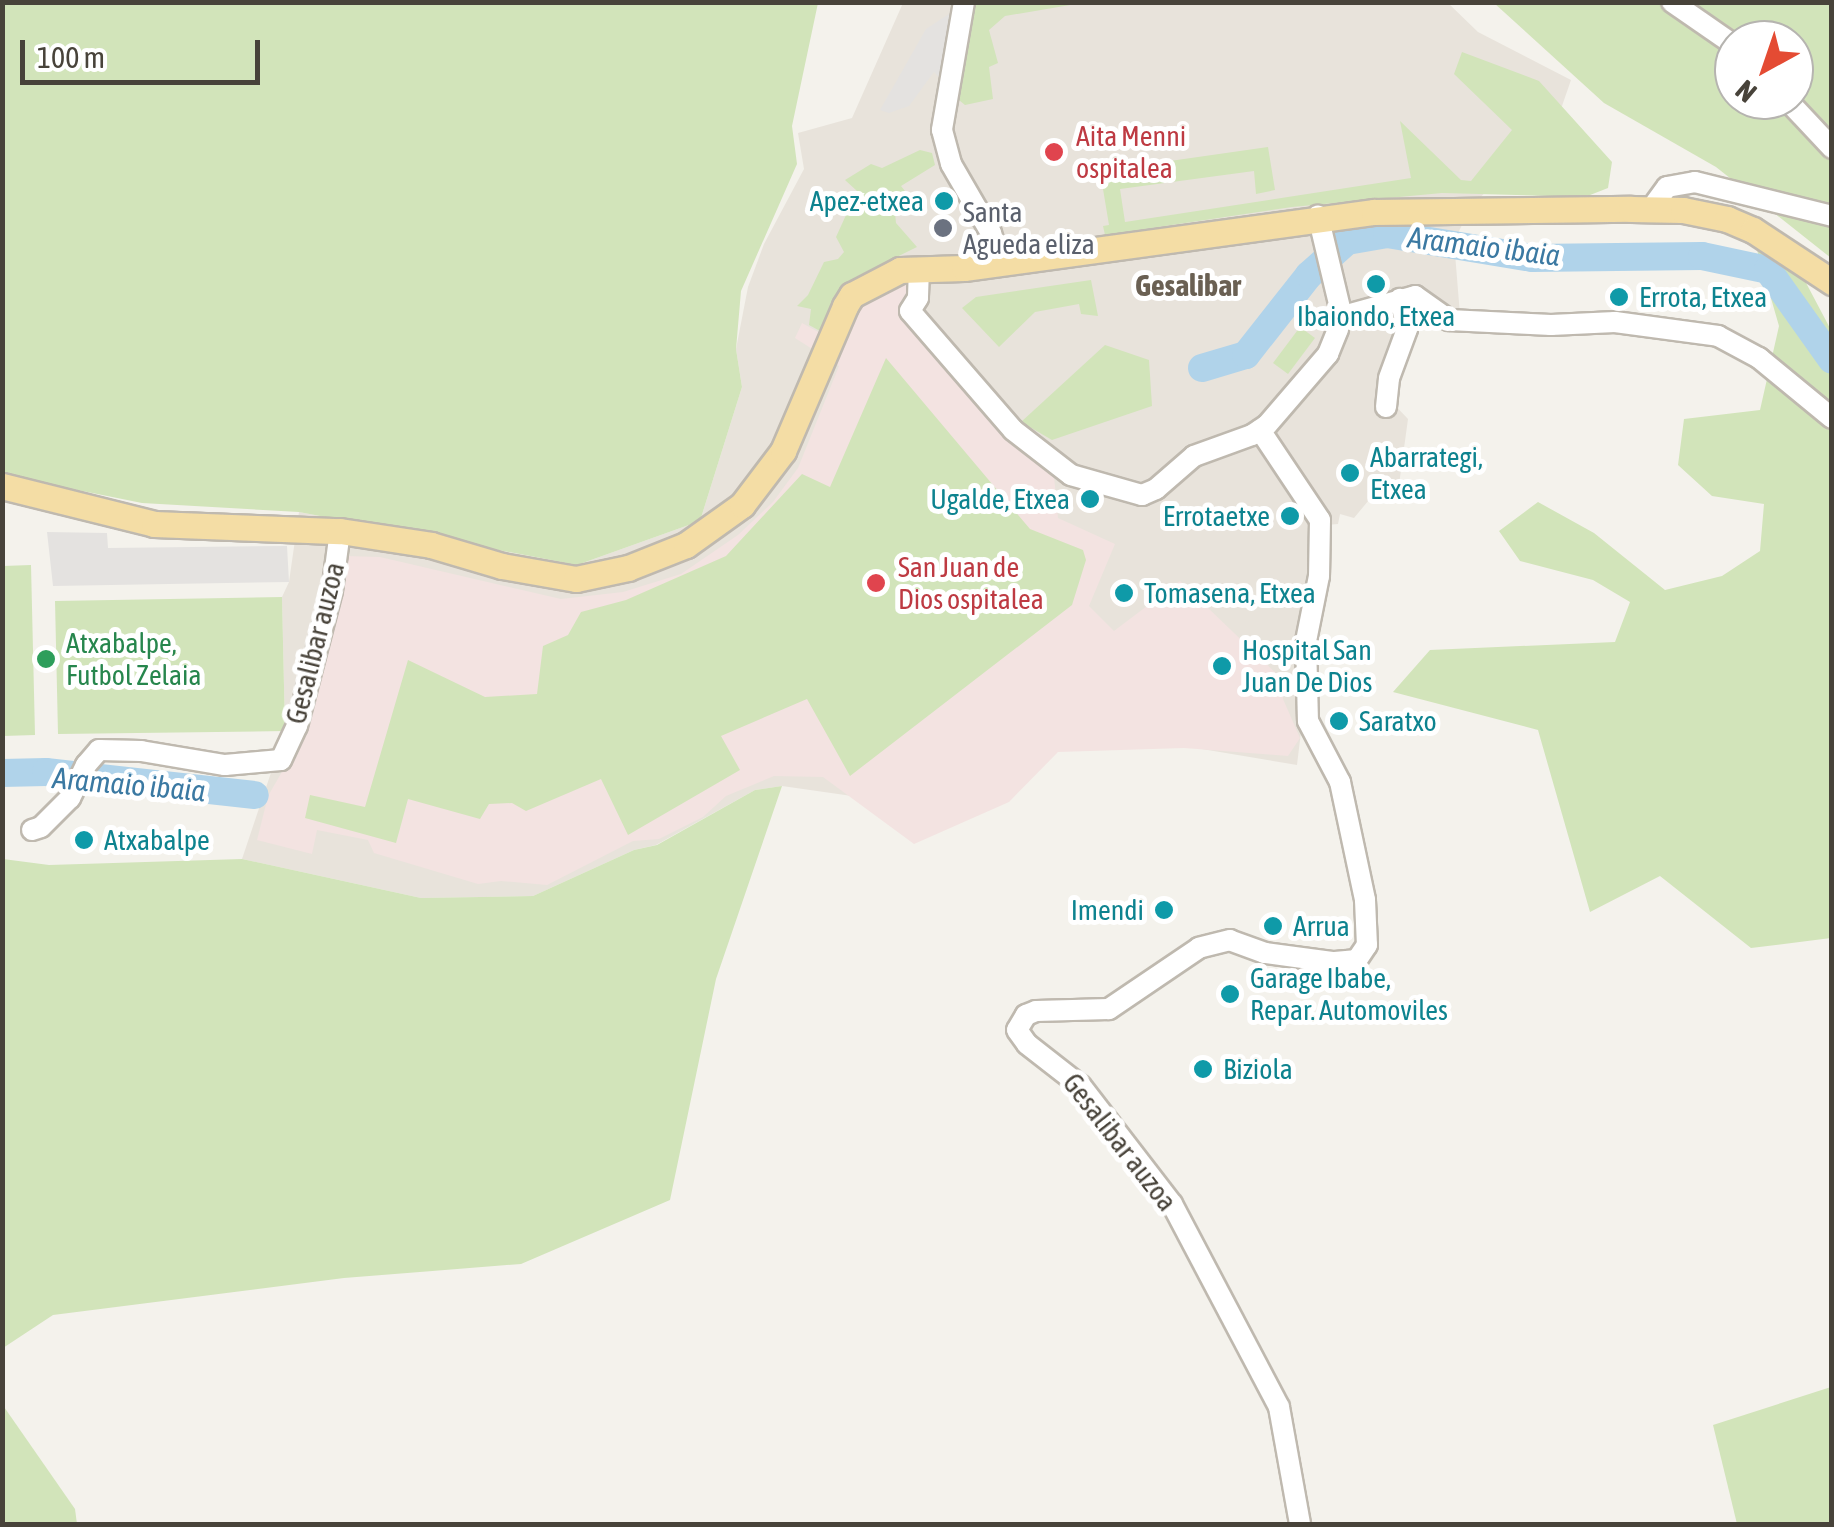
<!DOCTYPE html>
<style>
body{margin:0}
#map{position:relative;width:1834px;height:1527px;overflow:hidden;background:#f4f2ec;font-family:"Asap Condensed",sans-serif}
div>[style]{position:absolute}
.residential>*{inset:0;background:#e8e3db}
.medical>*{inset:0;background:#f3e3e1}
.green>*{inset:0;background:#d2e4ba}
.parking>*{inset:0;background:#e4e2e0}
.river>*{height:28px;margin:-14px;padding:0 14px;transform-origin:14px;border-radius:14px;background:#b0d3ea}
.roads{filter:drop-shadow(2px 0 #bfb9af) drop-shadow(-2px 0 #bfb9af) drop-shadow(0 2px #bfb9af) drop-shadow(0 -2px #bfb9af)}
.minor>*{height:20px;margin:-10px;padding:0 10px;transform-origin:10px;border-radius:10px;background:#fff}
.major>*{height:25px;margin:-12.5px;padding:0 12.5px;transform-origin:12.5px;border-radius:12.5px;background:#f4dda5}
.dots>*{width:28px;height:28px;translate:-50% -50%;box-sizing:border-box;border:5px solid #fff;border-radius:50%}
span{translate:-50% -50%;white-space:nowrap;text-align:center;line-height:1.15;-webkit-text-stroke:10px #fff;paint-order:stroke}
.health-label{font-size:28px;color:#be3a42}
.left{translate:0 -50%;text-align:left}
.culture-label{font-size:28px;color:#0d838f}
.right{translate:-100% -50%;text-align:right}
.worship-label{font-size:28px;color:#5b616d}
.leisure-label{font-size:28px;color:#27864d}
.street-label{font-size:28px;color:#48433a}
.water-label{font-size:30px;color:#3b79a2;font-style:italic}
.neighbourhood-label{font-size:30px;color:#6a6053;font-weight:700}
.frame{position:absolute;inset:0;border:5px solid #48433a;pointer-events:none}
.north{position:absolute;left:1714px;top:20px;width:100px;height:100px;box-sizing:border-box;background:#fff;border:2px solid #b6b4b0;border-radius:50%;rotate:220deg;font-size:28px;font-weight:700;line-height:40px;text-align:center;color:#48433a}
.north::after{content:'';display:block;margin:auto;width:35px;height:45px;background:#e44b33;clip-path:polygon(50% 0,100% 100%,50% 72%,0 100%)}
.scale{position:absolute;left:20px;top:40px;width:240px;height:45px;box-sizing:border-box;border:5px solid #48433a;border-top:0;padding-left:12px;font-size:30px;line-height:35px;white-space:nowrap;color:#48433a;-webkit-text-stroke:8px #fff;paint-order:stroke}
</style>
<div id="map">
<div class="residential">
<i style="clip-path:polygon(903px 3px,1448px 3px,1478px 32px,1571px 80px,1546px 152px,1504px 173px,1471px 207px,1454px 241px,1461px 327px,1413px 304px,1415px 329px,1388px 398px,1408px 419px,1398px 492px,1383px 483px,1354px 518px,1340px 514px,1338px 524px,1326px 525px,1297px 765px,1184px 746px,1056px 750px,859px 797px,782px 786px,755px 790px,656px 845px,634px 850px,533px 896px,421px 898px,242px 859px,285px 731px,282px 597px,289px 582px,299px 512px,577px 565px,700px 521px,742px 387px,736px 349px,748px 287px,764px 244px,804px 169px,798px 133px,852px 118px)"></i>
</div>
<div class="medical">
<i style="clip-path:polygon(899px 277px,916px 296px,903px 308px,1054px 476px,1058px 518px,1115px 544px,1089px 606px,1114px 631px,1180px 581px,1282px 679px,1283px 699px,1300px 738px,1288px 756px,1184px 748px,1058px 752px,1009px 802px,914px 844px,823px 777px,774px 776px,726px 796px,703px 817px,659px 839px,633px 841px,547px 885px,501px 881px,478px 884px,374px 853px,368px 840px,317px 830px,312px 854px,257px 840px,268px 796px,294px 751px,344px 556px,380px 557px,561px 599px,623px 592px,681px 574px,738px 535px,773px 502px,798px 468px,839px 366px,795px 338px,802px 323px,838px 343px,850px 311px)"></i>
</div>
<div class="green">
<i style="clip-path:polygon(2px 3px,818px 3px,792px 126px,797px 164px,741px 291px,736px 349px,742px 387px,700px 521px,577px 565px,299px 512px,142px 503px,3px 475px)"></i>
<i style="clip-path:polygon(972px 3px,1082px 3px,1005px 16px,989px 30px,998px 63px,989px 67px,993px 99px,965px 105px,954px 96px)"></i>
<i style="clip-path:polygon(evenodd,1494px 3px,1831px 3px,1831px 258px,1716px 167px,1604px 103px,1494px 3px,1734px 40px,1794px 40px,1794px 100px,1734px 100px,1734px 40px)"></i>
<i style="clip-path:polygon(1462px 52px,1539px 81px,1612px 162px,1608px 188px,1585px 197px,1442px 193px,1292px 207px,1105px 235px,1103px 226px,1109px 225px,1100px 171px,1268px 147px,1275px 190px,1256px 194px,1254px 171px,1120px 189px,1125px 222px,1411px 178px,1400px 121px,1461px 180px,1471px 181px,1512px 130px,1454px 74px)"></i>
<i style="clip-path:polygon(920px 150px,932px 153px,935px 165px,901px 186px,905px 191px,894px 203px,896px 223px,917px 247px,858px 276px,832px 302px,820px 331px,809px 325px,811px 309px,797px 306px,808px 295px,824px 262px,838px 259px,844px 252px,836px 237px,857px 191px,845px 180px,871px 164px,882px 168px)"></i>
<i style="clip-path:polygon(1757px 250px,1804px 279px,1832px 332px,1831px 938px,1751px 948px,1660px 876px,1590px 912px,1538px 730px,1393px 692px,1430px 650px,1615px 642px,1630px 602px,1593px 580px,1520px 561px,1499px 531px,1538px 502px,1594px 533px,1665px 590px,1722px 576px,1760px 551px,1764px 504px,1712px 496px,1678px 465px,1684px 419px,1760px 410px,1779px 326px)"></i>
<i style="clip-path:polygon(1091px 280px,1098px 316px,1081px 314px,1079px 304px,1035px 312px,999px 347px,962px 308px,976px 297px)"></i>
<i style="clip-path:polygon(1300px 327px,1315px 338px,1288px 374px,1273px 363px)"></i>
<i style="clip-path:polygon(1105px 345px,1149px 360px,1152px 406px,1052px 440px,1021px 422px)"></i>
<i style="clip-path:polygon(886px 358px,1030px 529px,1083px 550px,1086px 560px,1072px 605px,850px 776px,807px 699px,721px 736px,740px 770px,628px 835px,601px 779px,526px 811px,512px 803px,489px 804px,480px 819px,408px 799px,396px 843px,305px 818px,310px 795px,365px 807px,408px 660px,485px 697px,537px 694px,543px 646px,568px 635px,581px 612px,626px 600px,726px 556px,802px 474px,830px 487px)"></i>
<i style="clip-path:polygon(31px 565px,35px 735px,3px 736px,3px 566px)"></i>
<i style="clip-path:polygon(282px 597px,285px 731px,58px 734px,55px 601px)"></i>
<i style="clip-path:polygon(782px 786px,716px 979px,670px 1200px,521px 1264px,344px 1278px,53px 1315px,3px 1348px,3px 859px,49px 865px,242px 859px,421px 898px,533px 896px,634px 850px,657px 845px,755px 790px)"></i>
<i style="clip-path:polygon(1831px 1387px,1831px 1524px,1737px 1524px,1713px 1425px)"></i>
<i style="clip-path:polygon(2px 1404px,75px 1509px,77px 1524px,3px 1524px)"></i>
</div>
<div class="parking">
<i style="clip-path:polygon(952px 12px,949px 88px,934px 72px,909px 106px,889px 113px,880px 110px,926px 29px)"></i>
<i style="clip-path:polygon(47px 532px,107px 533px,108px 548px,287px 546px,289px 582px,53px 586px)"></i>
</div>
<div class="river">
<i style="left:1202px;top:368px;width:46px;rotate:-16.5deg"></i>
<i style="left:1246px;top:355px;width:102px;rotate:-51.8deg"></i>
<i style="left:1309px;top:275px;width:51px;rotate:-41.8deg"></i>
<i style="left:1347px;top:241px;width:41px;rotate:-9.9deg"></i>
<i style="left:1387px;top:234px;width:147px;rotate:9.4deg"></i>
<i style="left:1532px;top:258px;width:170px;rotate:-0.7deg"></i>
<i style="left:1702px;top:256px;width:67px;rotate:12deg"></i>
<i style="left:1768px;top:270px;width:110px;rotate:54.6deg"></i>
<i style="left:2px;top:773px;width:44px;rotate:-1.3deg"></i>
<i style="left:46px;top:772px;width:210px;rotate:6.3deg"></i>
</div>
<div class="roads">
<div class="minor">
<i style="left:964px;top:2px;width:130px;rotate:99.8deg"></i>
<i style="left:942px;top:130px;width:35px;rotate:75deg"></i>
<i style="left:951px;top:164px;width:80px;rotate:59.9deg"></i>
<i style="left:991px;top:233px;width:31px;rotate:73deg"></i>
<i style="left:1672px;top:2px;width:75px;rotate:34.7deg"></i>
<i style="left:1787px;top:100px;width:66px;rotate:46.8deg"></i>
<i style="left:1651px;top:209px;width:27px;rotate:-54deg"></i>
<i style="left:1667px;top:187px;width:28px;rotate:-10deg"></i>
<i style="left:1695px;top:182px;width:141px;rotate:13.9deg"></i>
<i style="left:919px;top:268px;width:30px;rotate:92deg"></i>
<i style="left:918px;top:298px;width:15px;rotate:122deg"></i>
<i style="left:910px;top:311px;width:157px;rotate:49.1deg"></i>
<i style="left:1013px;top:430px;width:73px;rotate:37.8deg"></i>
<i style="left:1071px;top:475px;width:74px;rotate:15.7deg"></i>
<i style="left:1142px;top:495px;width:15px;rotate:-23deg"></i>
<i style="left:1156px;top:489px;width:50px;rotate:-41deg"></i>
<i style="left:1194px;top:456px;width:62px;rotate:-19.9deg"></i>
<i style="left:1252px;top:435px;width:18px;rotate:-34deg"></i>
<i style="left:1267px;top:425px;width:94px;rotate:-49.3deg"></i>
<i style="left:1328px;top:354px;width:27px;rotate:-68deg"></i>
<i style="left:1338px;top:329px;width:21px;rotate:-85deg"></i>
<i style="left:1340px;top:308px;width:95px;rotate:-103.4deg"></i>
<i style="left:1340px;top:317px;width:78px;rotate:-15.6deg"></i>
<i style="left:1415px;top:296px;width:42px;rotate:35.2deg"></i>
<i style="left:1449px;top:320px;width:102px;rotate:2.8deg"></i>
<i style="left:1551px;top:325px;width:64px;rotate:-2.7deg"></i>
<i style="left:1615px;top:322px;width:104px;rotate:7.7deg"></i>
<i style="left:1718px;top:336px;width:47px;rotate:28.2deg"></i>
<i style="left:1759px;top:358px;width:94px;rotate:39.4deg"></i>
<i style="left:1386px;top:407px;width:29px;rotate:-84deg"></i>
<i style="left:1389px;top:378px;width:52px;rotate:-69.8deg"></i>
<i style="left:1407px;top:329px;width:31px;rotate:-103deg"></i>
<i style="left:1260px;top:430px;width:108px;rotate:56.3deg"></i>
<i style="left:1320px;top:520px;width:56px;rotate:91deg"></i>
<i style="left:1319px;top:576px;width:66px;rotate:101.3deg"></i>
<i style="left:1306px;top:641px;width:80px;rotate:88.6deg"></i>
<i style="left:1308px;top:721px;width:69px;rotate:62.3deg"></i>
<i style="left:1340px;top:782px;width:121px;rotate:78deg"></i>
<i style="left:1365px;top:900px;width:45px;rotate:87.5deg"></i>
<i style="left:1367px;top:945px;width:18px;rotate:124deg"></i>
<i style="left:1357px;top:960px;width:25px;rotate:175deg"></i>
<i style="left:1332px;top:962px;width:68px;rotate:-172.3deg"></i>
<i style="left:1265px;top:953px;width:37px;rotate:-160deg"></i>
<i style="left:1230px;top:940px;width:32px;rotate:166deg"></i>
<i style="left:1199px;top:948px;width:109px;rotate:145.9deg"></i>
<i style="left:1109px;top:1009px;width:73px;rotate:178.4deg"></i>
<i style="left:1036px;top:1011px;width:11px;rotate:158deg"></i>
<i style="left:1026px;top:1015px;width:17px;rotate:121deg"></i>
<i style="left:1017px;top:1030px;width:17px;rotate:54deg"></i>
<i style="left:1027px;top:1044px;width:68px;rotate:37.9deg"></i>
<i style="left:1081px;top:1086px;width:149px;rotate:52.4deg"></i>
<i style="left:1172px;top:1204px;width:229px;rotate:62.2deg"></i>
<i style="left:1279px;top:1407px;width:119px;rotate:79.8deg"></i>
<i style="left:32px;top:830px;width:9px;rotate:-18deg"></i>
<i style="left:41px;top:827px;width:41px;rotate:-45deg"></i>
<i style="left:70px;top:798px;width:37px;rotate:-64deg"></i>
<i style="left:86px;top:765px;width:20px;rotate:-49deg"></i>
<i style="left:99px;top:750px;width:42px;rotate:1.4deg"></i>
<i style="left:141px;top:751px;width:85px;rotate:9.5deg"></i>
<i style="left:225px;top:765px;width:56px;rotate:-5.1deg"></i>
<i style="left:281px;top:760px;width:38px;rotate:-65deg"></i>
<i style="left:297px;top:726px;width:139px;rotate:-75.5deg"></i>
<i style="left:332px;top:591px;width:61px;rotate:-82.4deg"></i>
</div>
<div class="major">
<i style="left:2px;top:486px;width:157px;rotate:14deg"></i>
<i style="left:154px;top:524px;width:186px;rotate:2.2deg"></i>
<i style="left:340px;top:531px;width:92px;rotate:8.7deg"></i>
<i style="left:431px;top:545px;width:74px;rotate:16.5deg"></i>
<i style="left:502px;top:566px;width:75px;rotate:10deg"></i>
<i style="left:576px;top:579px;width:53px;rotate:-11.9deg"></i>
<i style="left:628px;top:568px;width:62px;rotate:-21.6deg"></i>
<i style="left:686px;top:545px;width:69px;rotate:-35.5deg"></i>
<i style="left:742px;top:505px;width:68px;rotate:-52.8deg"></i>
<i style="left:783px;top:451px;width:158px;rotate:-66.8deg"></i>
<i style="left:845px;top:306px;width:13px;rotate:-58deg"></i>
<i style="left:852px;top:295px;width:54px;rotate:-27.5deg"></i>
<i style="left:900px;top:270px;width:64px;rotate:-1.8deg"></i>
<i style="left:964px;top:268px;width:414px;rotate:-7.8deg"></i>
<i style="left:1374px;top:212px;width:257px;rotate:-0.7deg"></i>
<i style="left:1631px;top:209px;width:52px;rotate:1.1deg"></i>
<i style="left:1683px;top:210px;width:45px;rotate:11.6deg"></i>
<i style="left:1727px;top:219px;width:28px;rotate:23deg"></i>
<i style="left:1753px;top:230px;width:95px;rotate:33.4deg"></i>
</div>
</div>
<div class="dots">
<i style="left:1054px;top:152px;background:#e0444e"></i>
<i style="left:944px;top:201px;background:#0f9aa8"></i>
<i style="left:943px;top:228px;background:#6b7280"></i>
<i style="left:1376px;top:284px;background:#0f9aa8"></i>
<i style="left:1619px;top:297px;background:#0f9aa8"></i>
<i style="left:1350px;top:473px;background:#0f9aa8"></i>
<i style="left:1090px;top:499px;background:#0f9aa8"></i>
<i style="left:1290px;top:516px;background:#0f9aa8"></i>
<i style="left:876px;top:583px;background:#e0444e"></i>
<i style="left:1124px;top:593px;background:#0f9aa8"></i>
<i style="left:46px;top:659px;background:#2e9e5b"></i>
<i style="left:1222px;top:666px;background:#0f9aa8"></i>
<i style="left:1339px;top:721px;background:#0f9aa8"></i>
<i style="left:84px;top:840px;background:#0f9aa8"></i>
<i style="left:1164px;top:910px;background:#0f9aa8"></i>
<i style="left:1273px;top:926px;background:#0f9aa8"></i>
<i style="left:1230px;top:994px;background:#0f9aa8"></i>
<i style="left:1203px;top:1069px;background:#0f9aa8"></i>
</div>
<div class="health-label">
<span class="left" style="left:1076px;top:152px">Aita Menni<br>ospitalea</span>
<span class="left" style="left:898px;top:583px">San Juan de<br>Dios ospitalea</span>
</div>
<div class="culture-label">
<span class="right" style="left:924px;top:201px">Apez-etxea</span>
<span class="left" style="left:1639px;top:297px">Errota, Etxea</span>
<span style="left:1376px;top:316px">Ibaiondo, Etxea</span>
<span class="left" style="left:1370px;top:473px">Abarrategi,<br>Etxea</span>
<span class="right" style="left:1070px;top:499px">Ugalde, Etxea</span>
<span class="right" style="left:1270px;top:516px">Errotaetxe</span>
<span class="left" style="left:1144px;top:593px">Tomasena, Etxea</span>
<span class="left" style="left:1242px;top:666px">Hospital San<br>Juan De Dios</span>
<span class="left" style="left:1359px;top:721px">Saratxo</span>
<span class="left" style="left:104px;top:840px">Atxabalpe</span>
<span class="right" style="left:1144px;top:910px">Imendi</span>
<span class="left" style="left:1293px;top:926px">Arrua</span>
<span class="left" style="left:1250px;top:994px">Garage Ibabe,<br>Repar. Automoviles</span>
<span class="left" style="left:1223px;top:1069px">Biziola</span>
</div>
<div class="worship-label">
<span class="left" style="left:963px;top:228px">Santa<br>Agueda eliza</span>
</div>
<div class="leisure-label">
<span class="left" style="left:66px;top:659px">Atxabalpe,<br>Futbol Zelaia</span>
</div>
<div class="street-label">
<span style="left:315px;top:643px;rotate:-76deg">Gesalibar auzoa</span>
<span style="left:1120px;top:1142px;rotate:52deg">Gesalibar auzoa</span>
</div>
<div class="water-label">
<span style="left:1484px;top:246px;rotate:7deg">Aramaio ibaia</span>
<span style="left:129px;top:784px;rotate:5deg">Aramaio ibaia</span>
</div>
<div class="neighbourhood-label">
<span style="left:1188px;top:285px">Gesalibar</span>
</div>
<div class="frame"></div>
<div class="north">N</div>
<div class="scale">100 m</div>
</div>
